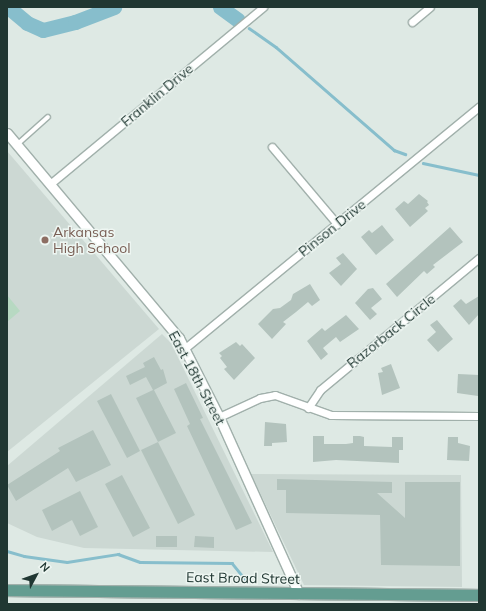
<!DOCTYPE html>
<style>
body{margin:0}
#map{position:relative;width:486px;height:611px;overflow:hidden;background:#dee9e4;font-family:Mulish,sans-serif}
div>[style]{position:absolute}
.built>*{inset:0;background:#ccd8d3}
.green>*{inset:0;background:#b7d9c2}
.stream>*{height:2.5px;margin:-1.25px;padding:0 1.25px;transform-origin:1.25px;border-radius:1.25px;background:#87becc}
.river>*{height:15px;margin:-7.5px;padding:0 7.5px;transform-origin:7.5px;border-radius:7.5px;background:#87becc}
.building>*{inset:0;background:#b3c3bd}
.roads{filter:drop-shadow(1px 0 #a1b0ab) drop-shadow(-1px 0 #a1b0ab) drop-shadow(0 1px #a1b0ab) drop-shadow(0 -1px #a1b0ab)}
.service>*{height:3.5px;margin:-1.75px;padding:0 1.75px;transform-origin:1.75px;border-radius:1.75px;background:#fff}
.minor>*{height:7px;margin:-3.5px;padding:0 3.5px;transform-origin:3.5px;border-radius:3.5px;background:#fff}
.tertiary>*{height:9px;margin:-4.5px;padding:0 4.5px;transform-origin:4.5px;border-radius:4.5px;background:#fff}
.primary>*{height:11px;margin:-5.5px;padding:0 5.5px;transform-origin:5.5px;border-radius:5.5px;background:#649d91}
.dots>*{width:11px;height:11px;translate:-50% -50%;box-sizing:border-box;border:2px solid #eef6f2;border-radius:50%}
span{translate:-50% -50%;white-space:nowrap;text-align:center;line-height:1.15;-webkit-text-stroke:3px #eef6f2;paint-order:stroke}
.street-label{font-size:14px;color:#203732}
.education-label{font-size:14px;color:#785e54}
.left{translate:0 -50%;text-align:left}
.frame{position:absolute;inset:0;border:8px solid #203732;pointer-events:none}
.north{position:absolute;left:16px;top:555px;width:40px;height:40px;-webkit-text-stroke:3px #eef6f2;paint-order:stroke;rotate:49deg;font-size:11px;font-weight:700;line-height:16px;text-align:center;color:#203732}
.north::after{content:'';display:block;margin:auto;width:14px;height:18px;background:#203732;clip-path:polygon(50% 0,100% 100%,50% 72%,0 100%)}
</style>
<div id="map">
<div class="built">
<i style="clip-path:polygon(7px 151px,159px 329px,7px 452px)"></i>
<i style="clip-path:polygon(162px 334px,171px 343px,273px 552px,84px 548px,37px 537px,7px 523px,7px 466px)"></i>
<i style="clip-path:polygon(251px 474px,461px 475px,462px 587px,304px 585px)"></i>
</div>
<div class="green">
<i style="clip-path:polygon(7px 295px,20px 311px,7px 322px)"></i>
</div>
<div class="stream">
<i style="left:249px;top:28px;width:33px;rotate:35deg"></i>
<i style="left:276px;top:47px;width:157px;rotate:41.1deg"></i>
<i style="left:394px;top:150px;width:12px;rotate:20deg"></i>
<i style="left:423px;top:163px;width:57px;rotate:12.1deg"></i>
<i style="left:7px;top:551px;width:18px;rotate:16deg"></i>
<i style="left:24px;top:556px;width:43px;rotate:7.9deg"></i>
<i style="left:67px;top:562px;width:52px;rotate:-8.9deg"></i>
<i style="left:118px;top:554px;width:23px;rotate:20deg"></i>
<i style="left:140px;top:562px;width:92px;rotate:0.6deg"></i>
<i style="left:232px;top:563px;width:22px;rotate:51deg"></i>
</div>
<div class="river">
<i style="left:8px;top:7px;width:25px;rotate:40deg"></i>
<i style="left:27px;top:23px;width:17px;rotate:24deg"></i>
<i style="left:43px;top:30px;width:33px;rotate:-14deg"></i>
<i style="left:75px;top:22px;width:42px;rotate:-21deg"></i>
<i style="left:220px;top:7px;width:22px;rotate:36deg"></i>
</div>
<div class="building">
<i style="clip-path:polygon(419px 194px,428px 201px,427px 202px,429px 205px,425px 208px,428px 211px,410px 227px,395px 209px,404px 201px,408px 204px)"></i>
<i style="clip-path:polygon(382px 225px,394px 240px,376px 255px,361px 237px,369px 230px,372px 233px)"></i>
<i style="clip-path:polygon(450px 227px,463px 242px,433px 265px,435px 267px,427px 274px,424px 271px,397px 297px,386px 284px)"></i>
<i style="clip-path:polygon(343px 253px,357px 269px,341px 286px,329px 273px,341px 264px,336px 258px)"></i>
<i style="clip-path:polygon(310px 284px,320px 300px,312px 306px,308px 302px,296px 312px,283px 322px,286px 324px,272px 339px,258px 324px,273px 309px,280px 308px,291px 300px,293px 294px)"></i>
<i style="clip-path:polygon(373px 288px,382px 299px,371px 308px,377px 314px,370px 320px,355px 303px,368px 289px)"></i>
<i style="clip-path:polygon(479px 296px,479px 314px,469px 325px,453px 306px,461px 299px,466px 304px)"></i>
<i style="clip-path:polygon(346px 315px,359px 329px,340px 342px,336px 337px,323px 348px,328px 354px,321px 360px,307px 341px,322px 328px,325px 331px)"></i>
<i style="clip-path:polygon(437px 320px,453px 339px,438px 352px,427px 340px,436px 332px,430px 325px)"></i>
<i style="clip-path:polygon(236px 342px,240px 346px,242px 344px,255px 358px,234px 380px,224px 369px,227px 367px,220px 358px,222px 356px,219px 353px)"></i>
<i style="clip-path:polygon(154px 357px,161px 370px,163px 369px,167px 383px,154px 390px,176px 433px,158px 442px,136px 398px,153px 390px,146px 377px,130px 385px,126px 376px,145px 367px,143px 363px)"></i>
<i style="clip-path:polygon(391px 364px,400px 388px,382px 395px,378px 373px,383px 372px,381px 368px)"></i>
<i style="clip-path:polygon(458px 374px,479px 375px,478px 396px,457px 393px)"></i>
<i style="clip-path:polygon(186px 383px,203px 418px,200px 419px,252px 523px,236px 530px,187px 426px,190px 424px,174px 389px)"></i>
<i style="clip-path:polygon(111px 394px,140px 451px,127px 458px,97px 401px)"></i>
<i style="clip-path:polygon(265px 422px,286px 424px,287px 442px,272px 443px,272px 446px,264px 446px)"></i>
<i style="clip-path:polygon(93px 430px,111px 465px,76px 482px,68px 468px,16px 501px,7px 485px,60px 451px,58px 448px)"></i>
<i style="clip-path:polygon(313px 436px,324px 436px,324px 444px,346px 444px,353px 443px,353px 436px,360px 436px,364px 437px,364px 446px,392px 447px,392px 437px,403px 437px,403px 450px,399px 450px,399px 463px,336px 460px,313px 462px)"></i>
<i style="clip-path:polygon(448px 437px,458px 437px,458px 443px,470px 446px,469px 461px,447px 460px)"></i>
<i style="clip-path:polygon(158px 442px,195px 515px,178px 524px,141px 450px)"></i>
<i style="clip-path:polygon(122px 475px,150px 528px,133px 537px,105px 484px)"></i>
<i style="clip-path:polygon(277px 479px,392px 482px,392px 493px,377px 493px,405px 518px,405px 482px,460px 482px,460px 566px,381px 565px,380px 515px,286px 513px,286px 490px,277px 490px)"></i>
<i style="clip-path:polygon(80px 491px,98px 527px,80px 536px,72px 520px,52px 531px,42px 510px)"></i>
<i style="clip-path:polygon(156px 536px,177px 536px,177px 547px,156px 547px)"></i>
<i style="clip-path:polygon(195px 536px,214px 537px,214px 548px,194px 547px)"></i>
</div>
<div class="roads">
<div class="service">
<i style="left:18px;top:144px;width:40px;rotate:-42deg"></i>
</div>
<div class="minor">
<i style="left:412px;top:22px;width:23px;rotate:-40deg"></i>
<i style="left:272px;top:147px;width:101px;rotate:49.8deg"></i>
<i style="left:50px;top:184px;width:277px;rotate:-39.7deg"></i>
<i style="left:184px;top:349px;width:382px;rotate:-39.4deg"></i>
<i style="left:308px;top:408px;width:22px;rotate:-56deg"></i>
<i style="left:320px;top:390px;width:207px;rotate:-39.7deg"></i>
<i style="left:219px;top:417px;width:45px;rotate:-24.9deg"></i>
<i style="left:260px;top:398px;width:15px;rotate:-11deg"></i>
<i style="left:275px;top:395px;width:59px;rotate:19.7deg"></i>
<i style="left:331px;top:415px;width:148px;rotate:0.4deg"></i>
</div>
<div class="tertiary">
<i style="left:7px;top:133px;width:268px;rotate:50deg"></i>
<i style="left:179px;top:338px;width:89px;rotate:63.1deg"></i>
<i style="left:219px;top:417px;width:194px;rotate:65.7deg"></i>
</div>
<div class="primary">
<i style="left:7px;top:590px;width:472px;rotate:0.6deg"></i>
</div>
</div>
<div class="dots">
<i style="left:45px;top:240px;background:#8d6e63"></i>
</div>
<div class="street-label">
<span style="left:157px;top:95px;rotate:-40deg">Franklin Drive</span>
<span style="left:332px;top:228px;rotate:-39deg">Pinson Drive</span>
<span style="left:391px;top:331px;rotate:-39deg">Razorback Circle</span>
<span style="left:197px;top:378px;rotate:62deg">East 18th Street</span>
<span style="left:243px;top:578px;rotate:1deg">East Broad Street</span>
</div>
<div class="education-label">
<span class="left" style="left:53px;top:240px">Arkansas<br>High School</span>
</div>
<div class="frame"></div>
<div class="north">N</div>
</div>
